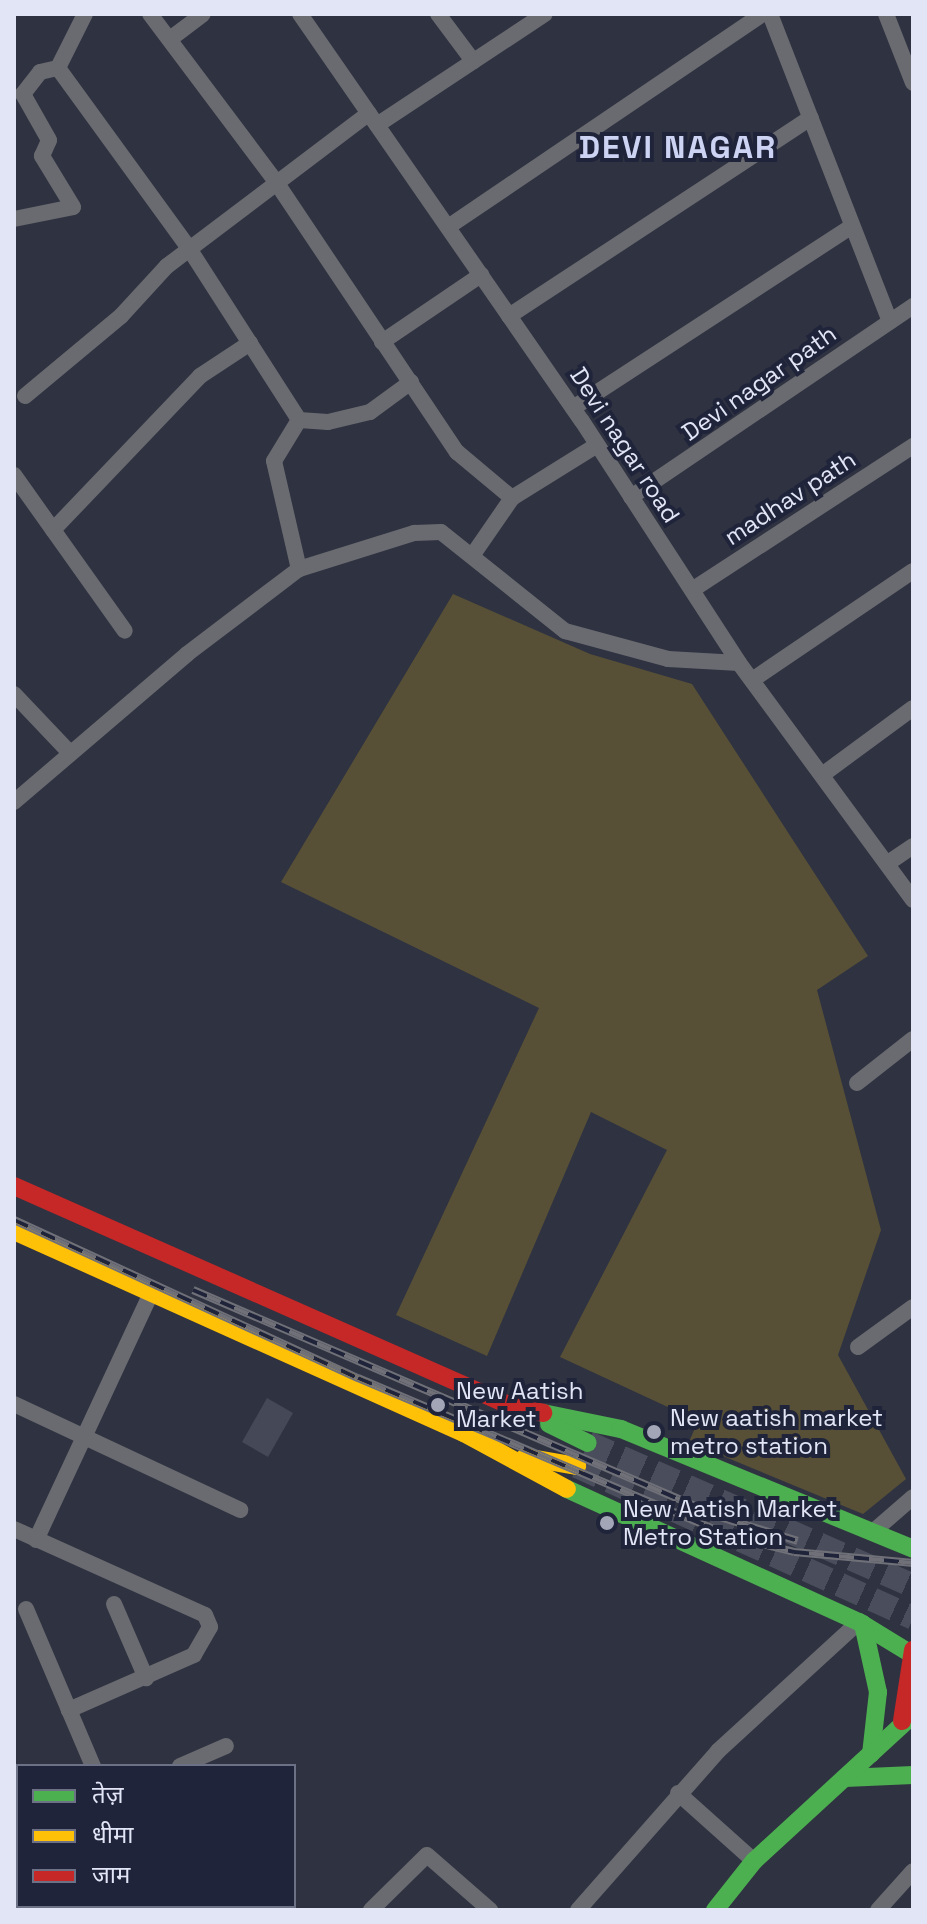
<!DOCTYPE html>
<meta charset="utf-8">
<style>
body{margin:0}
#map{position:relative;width:927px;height:1924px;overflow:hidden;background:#2f3240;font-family:"Space Grotesk","Noto Sans Devanagari",sans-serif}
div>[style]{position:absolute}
.green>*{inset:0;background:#575036}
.building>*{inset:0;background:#454856}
.primary-tunnel>*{height:24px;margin-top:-12px;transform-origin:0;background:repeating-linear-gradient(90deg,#4a4d5b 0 24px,transparent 0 36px)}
.street>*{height:16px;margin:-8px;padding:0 8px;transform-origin:8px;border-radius:8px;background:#6a6b70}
.fast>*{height:18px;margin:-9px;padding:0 9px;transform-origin:9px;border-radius:9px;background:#4caf50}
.slow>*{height:18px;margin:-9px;padding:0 9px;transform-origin:9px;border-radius:9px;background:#ffc107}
.jam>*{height:18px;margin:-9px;padding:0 9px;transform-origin:9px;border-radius:9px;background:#c62828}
.rail>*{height:8px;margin-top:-4px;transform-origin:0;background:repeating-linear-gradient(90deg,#20243b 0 15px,#6f7078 0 30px);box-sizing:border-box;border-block:2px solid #6f7078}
.dots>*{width:22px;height:22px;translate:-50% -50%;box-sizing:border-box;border:4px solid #20243b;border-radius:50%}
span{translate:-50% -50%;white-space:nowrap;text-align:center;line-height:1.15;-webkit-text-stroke:8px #20243b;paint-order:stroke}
.street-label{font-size:24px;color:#e1e5f5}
.poi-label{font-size:24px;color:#e1e5f5}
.left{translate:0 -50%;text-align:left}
.district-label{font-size:32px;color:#cdd4f3;font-weight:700;letter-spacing:2px}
.frame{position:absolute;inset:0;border:16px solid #e1e5f5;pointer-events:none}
.legend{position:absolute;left:16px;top:1764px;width:280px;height:144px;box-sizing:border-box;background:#20243b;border:2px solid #6d7185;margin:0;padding:10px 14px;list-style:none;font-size:24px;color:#e1e5f5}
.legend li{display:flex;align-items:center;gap:16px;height:40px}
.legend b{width:40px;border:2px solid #6d7185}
</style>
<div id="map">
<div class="green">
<i style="clip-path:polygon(453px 594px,590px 654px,692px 684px,868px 956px,817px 990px,881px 1230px,838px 1355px,906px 1479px,863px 1514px,689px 1442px,698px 1421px,560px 1357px,667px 1150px,591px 1112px,487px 1356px,396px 1315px,539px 1008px,281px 882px)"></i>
</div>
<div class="building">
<i style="clip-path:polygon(267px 1398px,293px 1413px,268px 1457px,242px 1442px)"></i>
</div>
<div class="primary-tunnel">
<i style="left:588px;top:1443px;width:355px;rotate:23.7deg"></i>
<i style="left:577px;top:1466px;width:369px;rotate:24.3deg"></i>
</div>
<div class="street">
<i style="left:85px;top:14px;width:60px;rotate:116.6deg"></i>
<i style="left:58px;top:68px;width:225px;rotate:54deg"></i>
<i style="left:190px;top:250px;width:202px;rotate:57.3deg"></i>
<i style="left:299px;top:420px;width:48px;rotate:121.4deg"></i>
<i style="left:274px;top:461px;width:111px;rotate:77deg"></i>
<i style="left:150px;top:14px;width:206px;rotate:53.1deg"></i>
<i style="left:274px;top:179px;width:329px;rotate:56.2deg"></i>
<i style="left:457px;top:452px;width:72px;rotate:39.9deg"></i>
<i style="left:512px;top:498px;width:100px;rotate:-31.9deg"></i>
<i style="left:300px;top:14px;width:495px;rotate:55.3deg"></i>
<i style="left:582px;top:421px;width:288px;rotate:57deg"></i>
<i style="left:739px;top:663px;width:294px;rotate:53.7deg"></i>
<i style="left:438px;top:14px;width:59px;rotate:53.3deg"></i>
<i style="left:770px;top:14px;width:330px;rotate:68.7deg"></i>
<i style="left:886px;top:14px;width:74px;rotate:68.6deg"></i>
<i style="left:170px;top:39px;width:41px;rotate:-37.1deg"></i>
<i style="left:377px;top:125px;width:201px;rotate:-33.5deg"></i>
<i style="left:14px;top:219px;width:60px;rotate:-11.5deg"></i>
<i style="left:73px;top:207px;width:60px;rotate:-121.3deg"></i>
<i style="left:42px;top:156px;width:17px;rotate:-66deg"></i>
<i style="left:49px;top:140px;width:53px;rotate:-119.5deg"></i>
<i style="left:23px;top:94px;width:28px;rotate:-52deg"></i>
<i style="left:40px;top:72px;width:18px;rotate:-13deg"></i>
<i style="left:448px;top:227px;width:380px;rotate:-34.1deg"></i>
<i style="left:509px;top:316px;width:361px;rotate:-33.3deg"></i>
<i style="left:382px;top:342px;width:120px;rotate:-34.1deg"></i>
<i style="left:25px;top:396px;width:125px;rotate:-39.8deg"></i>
<i style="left:121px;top:316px;width:68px;rotate:-47.4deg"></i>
<i style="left:167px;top:266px;width:253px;rotate:-37.1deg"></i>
<i style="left:573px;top:408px;width:333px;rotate:-33.1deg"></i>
<i style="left:299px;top:420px;width:29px;rotate:4deg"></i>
<i style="left:328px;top:422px;width:43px;rotate:-13.4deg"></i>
<i style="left:370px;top:412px;width:51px;rotate:-36.2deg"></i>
<i style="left:14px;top:475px;width:191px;rotate:54.6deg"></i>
<i style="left:631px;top:497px;width:341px;rotate:-34.1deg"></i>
<i style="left:53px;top:530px;width:213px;rotate:-46.3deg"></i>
<i style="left:200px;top:376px;width:60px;rotate:-33.4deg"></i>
<i style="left:472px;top:556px;width:70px;rotate:-55.4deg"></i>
<i style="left:692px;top:590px;width:264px;rotate:-33.1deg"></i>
<i style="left:752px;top:680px;width:194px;rotate:-34.1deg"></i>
<i style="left:14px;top:694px;width:80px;rotate:46.5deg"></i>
<i style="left:822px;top:775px;width:113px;rotate:-36.4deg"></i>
<i style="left:14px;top:802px;width:228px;rotate:-40.5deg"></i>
<i style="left:187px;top:654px;width:141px;rotate:-37.2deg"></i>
<i style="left:299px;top:569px;width:121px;rotate:-17.4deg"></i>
<i style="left:414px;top:533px;width:27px;rotate:-2deg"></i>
<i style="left:441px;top:532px;width:159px;rotate:38.6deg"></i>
<i style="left:565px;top:631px;width:107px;rotate:15.2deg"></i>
<i style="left:668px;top:659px;width:71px;rotate:3.2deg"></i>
<i style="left:888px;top:863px;width:30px;rotate:-34deg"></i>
<i style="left:857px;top:1083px;width:71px;rotate:-38.2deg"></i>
<i style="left:858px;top:1347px;width:68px;rotate:-36deg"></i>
<i style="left:14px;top:1404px;width:250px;rotate:25.1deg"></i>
<i style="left:14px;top:1529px;width:209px;rotate:24.2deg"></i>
<i style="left:205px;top:1615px;width:13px;rotate:67deg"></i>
<i style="left:210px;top:1627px;width:32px;rotate:120deg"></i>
<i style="left:194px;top:1655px;width:137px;rotate:156.3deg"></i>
<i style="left:875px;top:1530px;width:50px;rotate:-41deg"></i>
<i style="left:36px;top:1540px;width:272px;rotate:-65deg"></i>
<i style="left:114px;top:1604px;width:81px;rotate:66.6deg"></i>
<i style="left:26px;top:1609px;width:171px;rotate:66.9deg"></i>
<i style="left:180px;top:1766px;width:50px;rotate:-23.5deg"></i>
<i style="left:678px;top:1793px;width:102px;rotate:41.8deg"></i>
<i style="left:371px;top:1910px;width:78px;rotate:-44.5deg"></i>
<i style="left:427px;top:1855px;width:84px;rotate:41.1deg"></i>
<i style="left:578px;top:1910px;width:212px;rotate:-48.6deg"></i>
<i style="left:718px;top:1751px;width:191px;rotate:-42.5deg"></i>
<i style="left:878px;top:1910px;width:52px;rotate:-48.1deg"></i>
</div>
<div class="fast">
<i style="left:543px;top:1413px;width:80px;rotate:11.6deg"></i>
<i style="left:621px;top:1429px;width:316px;rotate:22.3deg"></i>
<i style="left:549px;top:1424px;width:43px;rotate:26deg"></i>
<i style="left:567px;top:1489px;width:321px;rotate:24.5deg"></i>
<i style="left:859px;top:1622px;width:63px;rotate:31.4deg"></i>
<i style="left:863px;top:1624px;width:70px;rotate:77.6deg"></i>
<i style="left:878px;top:1692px;width:62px;rotate:96.4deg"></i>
<i style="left:845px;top:1778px;width:68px;rotate:-2.5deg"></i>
<i style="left:715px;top:1910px;width:63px;rotate:-51.5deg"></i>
<i style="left:754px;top:1861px;width:216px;rotate:-42.6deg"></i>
</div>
<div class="slow">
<i style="left:14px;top:1231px;width:493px;rotate:24.2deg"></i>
<i style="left:464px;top:1433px;width:117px;rotate:28.5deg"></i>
<i style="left:525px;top:1457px;width:53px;rotate:9.8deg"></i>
</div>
<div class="jam">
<i style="left:14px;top:1186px;width:544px;rotate:23.88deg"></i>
<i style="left:511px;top:1406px;width:33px;rotate:12deg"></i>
<i style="left:902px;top:1721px;width:72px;rotate:-81.2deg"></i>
</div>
<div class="rail">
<i style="left:14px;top:1220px;width:379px;rotate:24.7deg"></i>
<i style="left:358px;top:1378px;width:404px;rotate:23deg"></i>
<i style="left:730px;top:1536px;width:66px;rotate:14deg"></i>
<i style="left:794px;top:1552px;width:120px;rotate:5.3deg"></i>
<i style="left:193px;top:1290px;width:577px;rotate:23.28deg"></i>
<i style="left:723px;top:1518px;width:78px;rotate:17deg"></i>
</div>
<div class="dots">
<i style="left:438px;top:1405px;background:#a3a6b6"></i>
<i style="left:654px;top:1432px;background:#a3a6b6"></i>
<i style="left:607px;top:1523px;background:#a3a6b6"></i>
</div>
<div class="street-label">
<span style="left:759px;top:383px;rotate:-35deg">Devi nagar path</span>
<span style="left:625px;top:445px;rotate:57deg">Devi nagar road</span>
<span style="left:790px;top:498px;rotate:-33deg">madhav path</span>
</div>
<div class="poi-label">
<span class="left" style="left:456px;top:1405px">New Aatish<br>Market</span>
<span class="left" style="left:670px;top:1432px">New aatish market<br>metro station</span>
<span class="left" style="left:623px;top:1523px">New Aatish Market<br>Metro Station</span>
</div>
<div class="district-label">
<span style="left:678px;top:147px">DEVI NAGAR</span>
</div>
<div class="frame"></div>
<ul class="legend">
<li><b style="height:10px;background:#4caf50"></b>तेज़</li>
<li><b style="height:10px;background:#ffc107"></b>धीमा</li>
<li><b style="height:10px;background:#c62828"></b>जाम</li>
</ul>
</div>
